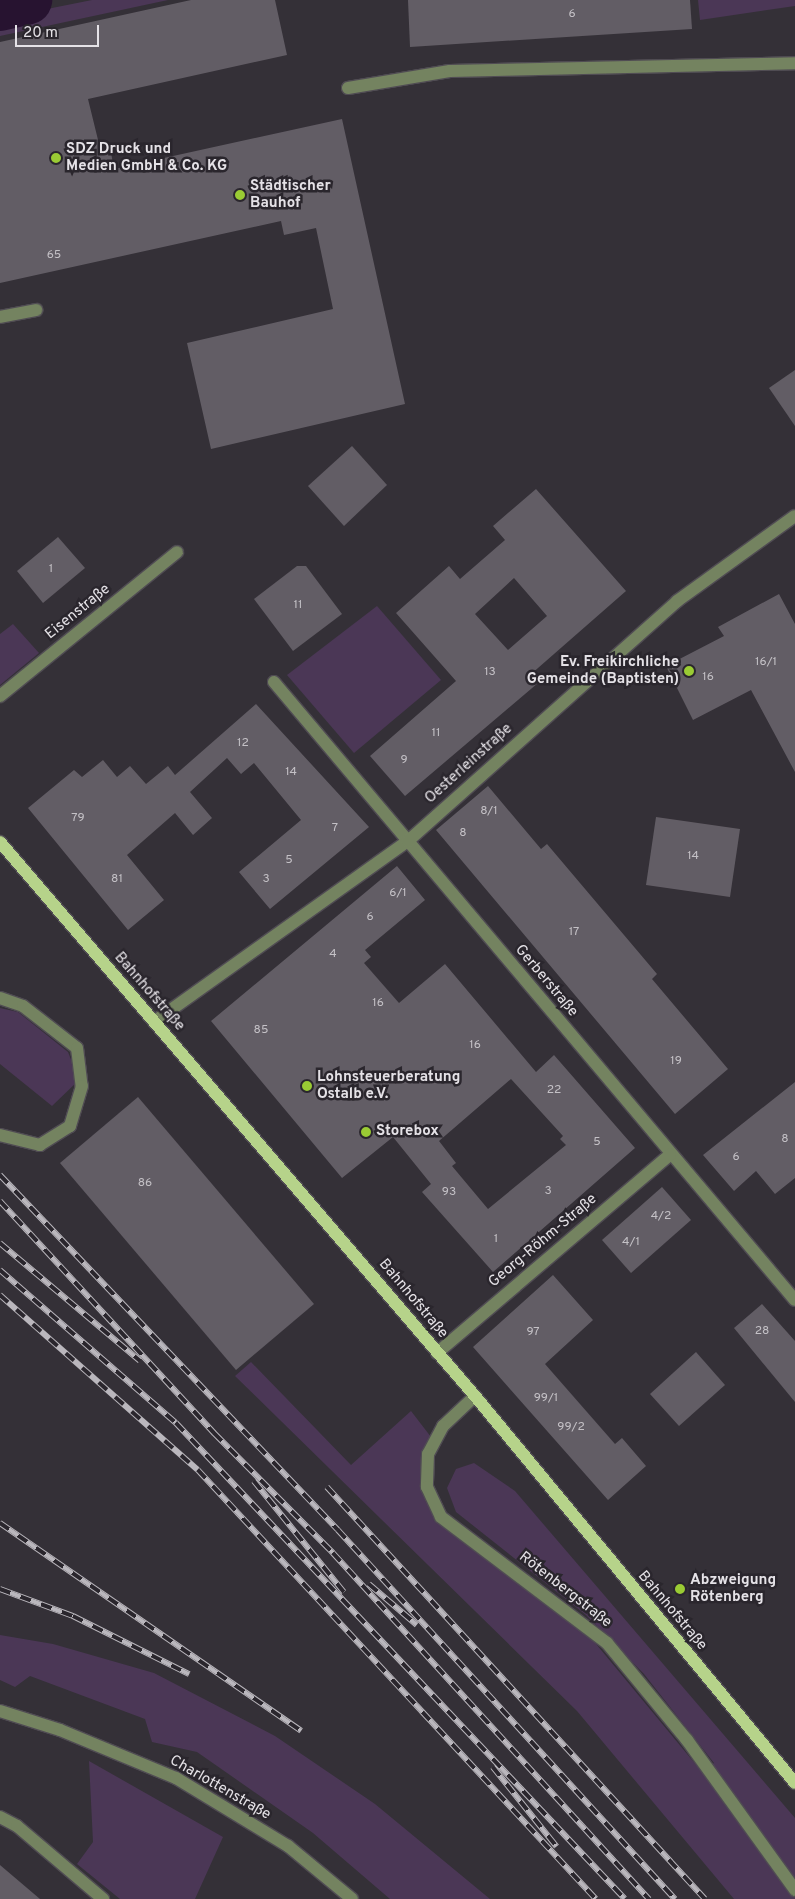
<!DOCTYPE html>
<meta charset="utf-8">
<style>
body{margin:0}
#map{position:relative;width:795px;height:1899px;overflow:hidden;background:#343037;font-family:Overpass,sans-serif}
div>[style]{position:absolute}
.green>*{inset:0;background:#4b3756}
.river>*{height:50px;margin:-25px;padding:0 25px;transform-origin:25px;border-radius:25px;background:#271330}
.building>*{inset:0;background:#625d65}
.roads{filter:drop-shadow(1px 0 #504c53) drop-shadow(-1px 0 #504c53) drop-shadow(0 1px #504c53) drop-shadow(0 -1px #504c53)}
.minor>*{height:12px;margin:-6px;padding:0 6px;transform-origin:6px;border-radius:6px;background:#748360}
.major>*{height:12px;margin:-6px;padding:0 6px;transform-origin:6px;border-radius:6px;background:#b6d38a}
.rail>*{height:5.5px;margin-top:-2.75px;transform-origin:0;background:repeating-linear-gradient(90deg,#2a262d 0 11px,#bab7bd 0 22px);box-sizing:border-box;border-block:1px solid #bab7bd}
.dots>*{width:14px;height:14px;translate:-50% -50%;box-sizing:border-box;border:2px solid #2a262d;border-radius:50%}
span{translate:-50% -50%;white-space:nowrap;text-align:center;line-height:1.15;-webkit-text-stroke:5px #2a262d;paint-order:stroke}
.number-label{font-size:12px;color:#c4c1c6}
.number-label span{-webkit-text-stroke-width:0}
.poi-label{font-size:15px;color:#e5e2e7;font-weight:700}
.left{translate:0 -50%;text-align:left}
.right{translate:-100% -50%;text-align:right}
.street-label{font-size:15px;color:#e5e2e7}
.scale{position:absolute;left:15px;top:25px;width:84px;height:22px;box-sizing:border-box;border:2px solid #e5e2e7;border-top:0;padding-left:6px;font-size:15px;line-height:18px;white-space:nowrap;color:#e5e2e7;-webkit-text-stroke:4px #2a262d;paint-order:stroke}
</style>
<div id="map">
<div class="green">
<i style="clip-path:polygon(0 0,45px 0,47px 9px,92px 0,168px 0,0 36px)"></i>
<i style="clip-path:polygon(698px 0,795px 0,795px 6px,700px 20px)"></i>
<i style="clip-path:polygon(377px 606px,441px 680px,354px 753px,287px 675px)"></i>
<i style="clip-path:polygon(13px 624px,39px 653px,0 685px,0 634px)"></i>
<i style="clip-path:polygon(0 1008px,18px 1012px,68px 1052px,79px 1080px,52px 1106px,0 1064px)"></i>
<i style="clip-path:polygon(251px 1362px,351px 1465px,411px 1411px,431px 1437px,420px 1481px,435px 1521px,587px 1633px,702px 1772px,714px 1763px,644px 1674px,586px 1615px,456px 1512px,447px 1488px,456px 1469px,474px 1463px,515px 1491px,795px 1818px,795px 1899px,734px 1899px,577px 1711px,235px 1376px)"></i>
<i style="clip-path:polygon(0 1635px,53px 1644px,154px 1673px,275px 1736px,375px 1804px,490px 1899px,390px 1899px,313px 1833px,197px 1752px,152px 1742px,145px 1719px,30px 1676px,15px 1687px,0 1680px)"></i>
<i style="clip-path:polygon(89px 1761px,223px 1837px,195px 1899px,120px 1899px,77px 1864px,93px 1842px)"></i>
</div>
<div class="river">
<i style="left:0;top:6px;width:28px;rotate:-13deg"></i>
</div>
<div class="building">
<i style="clip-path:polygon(191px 0,275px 0,287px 55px,88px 99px,100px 148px,110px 147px,114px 169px,342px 119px,405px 404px,211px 449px,187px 343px,333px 309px,316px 228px,284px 235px,281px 221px,0 283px,0 42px)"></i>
<i style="clip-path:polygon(408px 0,690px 0,692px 29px,410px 47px)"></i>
<i style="clip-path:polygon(795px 370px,795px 426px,769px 388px)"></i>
<i style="clip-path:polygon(352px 446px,387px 485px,344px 526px,308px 486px)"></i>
<i style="clip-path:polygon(evenodd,536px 489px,626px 591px,530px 675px,538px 683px,405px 796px,370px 756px,456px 681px,396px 613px,449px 566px,460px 579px,505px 540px,493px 526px,536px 489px,514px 578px,547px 616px,508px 650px,475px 614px,514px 578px)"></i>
<i style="clip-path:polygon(58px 537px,85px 568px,43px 603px,17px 571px)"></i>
<i style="clip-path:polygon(297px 566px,306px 566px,342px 614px,293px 651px,254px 599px)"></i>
<i style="clip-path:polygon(779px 594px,795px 624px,795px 772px,751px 690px,693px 720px,666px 666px,724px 636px,718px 627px)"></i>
<i style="clip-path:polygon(256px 704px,369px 827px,270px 909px,239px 872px,301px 820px,254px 763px,241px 774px,227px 758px,190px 792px,212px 818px,193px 835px,175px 813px,127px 855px,164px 900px,128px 930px,28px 808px,74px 770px,82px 777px,103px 760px,117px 777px,130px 766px,146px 784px,168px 766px,175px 775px)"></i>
<i style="clip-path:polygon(488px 786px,541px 849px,547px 844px,657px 974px,652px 979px,728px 1069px,675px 1114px,436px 830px)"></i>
<i style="clip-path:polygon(656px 817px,740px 829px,730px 897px,646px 885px)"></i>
<i style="clip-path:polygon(evenodd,397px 866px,425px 900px,365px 950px,371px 957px,364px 963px,399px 1003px,445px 964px,536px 1072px,554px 1055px,635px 1148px,493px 1272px,422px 1192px,431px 1184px,393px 1137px,342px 1178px,211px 1021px,397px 866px,511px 1079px,563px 1136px,560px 1139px,566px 1145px,488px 1209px,452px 1166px,456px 1163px,439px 1141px,511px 1079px)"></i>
<i style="clip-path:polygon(795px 1082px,795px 1178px,775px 1194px,756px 1171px,734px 1191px,703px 1155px)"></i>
<i style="clip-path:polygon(138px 1097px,314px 1304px,236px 1370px,60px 1163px)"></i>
<i style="clip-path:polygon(662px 1187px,691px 1220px,631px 1273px,602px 1240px)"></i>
<i style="clip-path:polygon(553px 1275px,593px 1320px,545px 1364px,615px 1444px,622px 1438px,646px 1466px,608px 1500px,473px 1347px)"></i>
<i style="clip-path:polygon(762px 1304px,795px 1341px,795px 1402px,734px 1328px)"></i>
<i style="clip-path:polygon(696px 1352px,725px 1385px,679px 1426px,650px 1394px)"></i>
<i style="clip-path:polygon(0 1865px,40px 1899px,0 1899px)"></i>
</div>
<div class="roads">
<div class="minor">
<i style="left:348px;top:88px;width:103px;rotate:-9.5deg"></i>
<i style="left:450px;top:71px;width:345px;rotate:-1.3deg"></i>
<i style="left:0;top:317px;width:37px;rotate:-11deg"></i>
<i style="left:274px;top:682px;width:808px;rotate:49.87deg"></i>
<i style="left:0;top:696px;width:228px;rotate:-39.1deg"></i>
<i style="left:0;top:998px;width:24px;rotate:19deg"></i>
<i style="left:23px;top:1006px;width:68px;rotate:37.9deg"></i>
<i style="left:77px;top:1048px;width:38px;rotate:83deg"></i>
<i style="left:82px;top:1086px;width:42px;rotate:106.7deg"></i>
<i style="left:70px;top:1126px;width:36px;rotate:148deg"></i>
<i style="left:40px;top:1145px;width:41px;rotate:-166deg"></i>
<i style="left:154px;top:1022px;width:312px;rotate:-35.5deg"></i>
<i style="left:408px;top:841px;width:361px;rotate:-41.7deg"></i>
<i style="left:677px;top:601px;width:145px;rotate:-35.8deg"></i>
<i style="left:437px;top:1353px;width:306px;rotate:-40.4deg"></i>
<i style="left:475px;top:1396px;width:44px;rotate:136.8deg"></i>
<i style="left:443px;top:1426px;width:32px;rotate:118deg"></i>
<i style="left:428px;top:1454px;width:33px;rotate:92deg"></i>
<i style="left:427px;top:1487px;width:33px;rotate:65deg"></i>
<i style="left:441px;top:1517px;width:208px;rotate:37.2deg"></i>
<i style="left:607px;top:1643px;width:126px;rotate:50.5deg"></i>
<i style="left:687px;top:1740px;width:185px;rotate:54.2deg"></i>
<i style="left:0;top:1711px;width:63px;rotate:17.6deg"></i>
<i style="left:60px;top:1730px;width:126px;rotate:22.5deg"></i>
<i style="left:176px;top:1778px;width:131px;rotate:31.3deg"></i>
<i style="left:288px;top:1846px;width:83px;rotate:39.6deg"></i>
<i style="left:0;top:1817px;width:19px;rotate:28deg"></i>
<i style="left:17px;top:1826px;width:113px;rotate:40.3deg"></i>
</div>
<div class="major">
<i style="left:0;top:842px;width:730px;rotate:49.39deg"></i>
<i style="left:475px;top:1396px;width:502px;rotate:50.41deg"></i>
</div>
</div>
<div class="rail">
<i style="left:0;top:1175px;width:490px;rotate:46.4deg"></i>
<i style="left:338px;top:1530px;width:500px;rotate:47.6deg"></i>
<i style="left:0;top:1201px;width:316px;rotate:47.3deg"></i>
<i style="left:214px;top:1433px;width:169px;rotate:45.2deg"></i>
<i style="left:333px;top:1553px;width:469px;rotate:47.6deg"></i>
<i style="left:0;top:1243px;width:183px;rotate:40.1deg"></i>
<i style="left:0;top:1270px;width:233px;rotate:41deg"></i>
<i style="left:176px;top:1423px;width:654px;rotate:46.67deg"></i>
<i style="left:0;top:1295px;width:264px;rotate:41.5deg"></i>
<i style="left:198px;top:1470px;width:585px;rotate:47.15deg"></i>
<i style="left:254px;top:1481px;width:143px;rotate:51deg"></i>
<i style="left:327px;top:1487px;width:559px;rotate:47.46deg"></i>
<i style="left:0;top:1523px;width:366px;rotate:34.6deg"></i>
<i style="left:369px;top:1584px;width:63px;rotate:40.5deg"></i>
<i style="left:0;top:1589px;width:78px;rotate:20.3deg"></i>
<i style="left:73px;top:1616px;width:130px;rotate:26.6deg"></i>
<i style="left:493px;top:1767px;width:102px;rotate:51.3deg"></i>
</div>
<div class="dots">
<i style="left:56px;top:158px;background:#9acb34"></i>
<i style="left:240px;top:195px;background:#9acb34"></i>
<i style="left:689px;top:671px;background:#9acb34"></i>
<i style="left:307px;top:1086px;background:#9acb34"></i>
<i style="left:366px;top:1132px;background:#9acb34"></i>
<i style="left:680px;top:1589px;background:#9acb34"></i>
</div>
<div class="number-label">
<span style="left:572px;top:15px">6</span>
<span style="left:54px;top:256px">65</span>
<span style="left:51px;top:570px">1</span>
<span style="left:298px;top:606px">11</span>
<span style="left:766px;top:663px">16/1</span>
<span style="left:490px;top:673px">13</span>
<span style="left:708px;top:678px">16</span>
<span style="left:436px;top:734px">11</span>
<span style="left:243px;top:744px">12</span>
<span style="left:404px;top:761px">9</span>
<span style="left:291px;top:773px">14</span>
<span style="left:489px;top:812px">8/1</span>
<span style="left:78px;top:819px">79</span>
<span style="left:335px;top:829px">7</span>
<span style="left:463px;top:834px">8</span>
<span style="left:693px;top:857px">14</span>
<span style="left:289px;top:861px">5</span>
<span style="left:117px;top:880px">81</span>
<span style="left:266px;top:880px">3</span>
<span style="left:398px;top:894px">6/1</span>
<span style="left:370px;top:918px">6</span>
<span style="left:574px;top:933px">17</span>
<span style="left:333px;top:955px">4</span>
<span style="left:378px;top:1004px">16</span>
<span style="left:261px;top:1031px">85</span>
<span style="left:475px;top:1046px">16</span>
<span style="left:676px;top:1062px">19</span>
<span style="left:554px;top:1091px">22</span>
<span style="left:785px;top:1140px">8</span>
<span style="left:597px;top:1143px">5</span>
<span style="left:736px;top:1158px">6</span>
<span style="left:145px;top:1184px">86</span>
<span style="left:548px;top:1192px">3</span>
<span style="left:449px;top:1193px">93</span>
<span style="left:661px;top:1217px">4/2</span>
<span style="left:496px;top:1240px">1</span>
<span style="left:631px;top:1243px">4/1</span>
<span style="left:762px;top:1332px">28</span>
<span style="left:533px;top:1333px">97</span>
<span style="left:546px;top:1399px">99/1</span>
<span style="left:571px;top:1428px">99/2</span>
</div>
<div class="poi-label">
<span class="left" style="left:66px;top:158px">SDZ Druck und<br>Medien GmbH &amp; Co. KG</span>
<span class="left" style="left:250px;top:195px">Städtischer<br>Bauhof</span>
<span class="right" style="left:679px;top:671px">Ev. Freikirchliche<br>Gemeinde (Baptisten)</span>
<span class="left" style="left:317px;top:1086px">Lohnsteuerberatung<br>Ostalb e.V.</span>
<span class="left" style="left:376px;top:1132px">Storebox</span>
<span class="left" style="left:690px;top:1589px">Abzweigung<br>Rötenberg</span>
</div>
<div class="street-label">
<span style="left:78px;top:612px;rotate:-39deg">Eisenstraße</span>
<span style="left:469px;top:764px;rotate:-42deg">Oesterleinstraße</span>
<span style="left:546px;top:981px;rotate:50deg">Gerberstraße</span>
<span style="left:149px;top:992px;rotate:49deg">Bahnhofstraße</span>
<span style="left:543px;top:1241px;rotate:-40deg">Georg-Röhm-Straße</span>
<span style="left:413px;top:1299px;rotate:50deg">Bahnhofstraße</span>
<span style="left:565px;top:1590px;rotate:38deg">Rötenbergstraße</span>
<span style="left:672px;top:1611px;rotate:50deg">Bahnhofstraße</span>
<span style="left:220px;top:1788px;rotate:30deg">Charlottenstraße</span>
</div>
<div class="scale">20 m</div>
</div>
